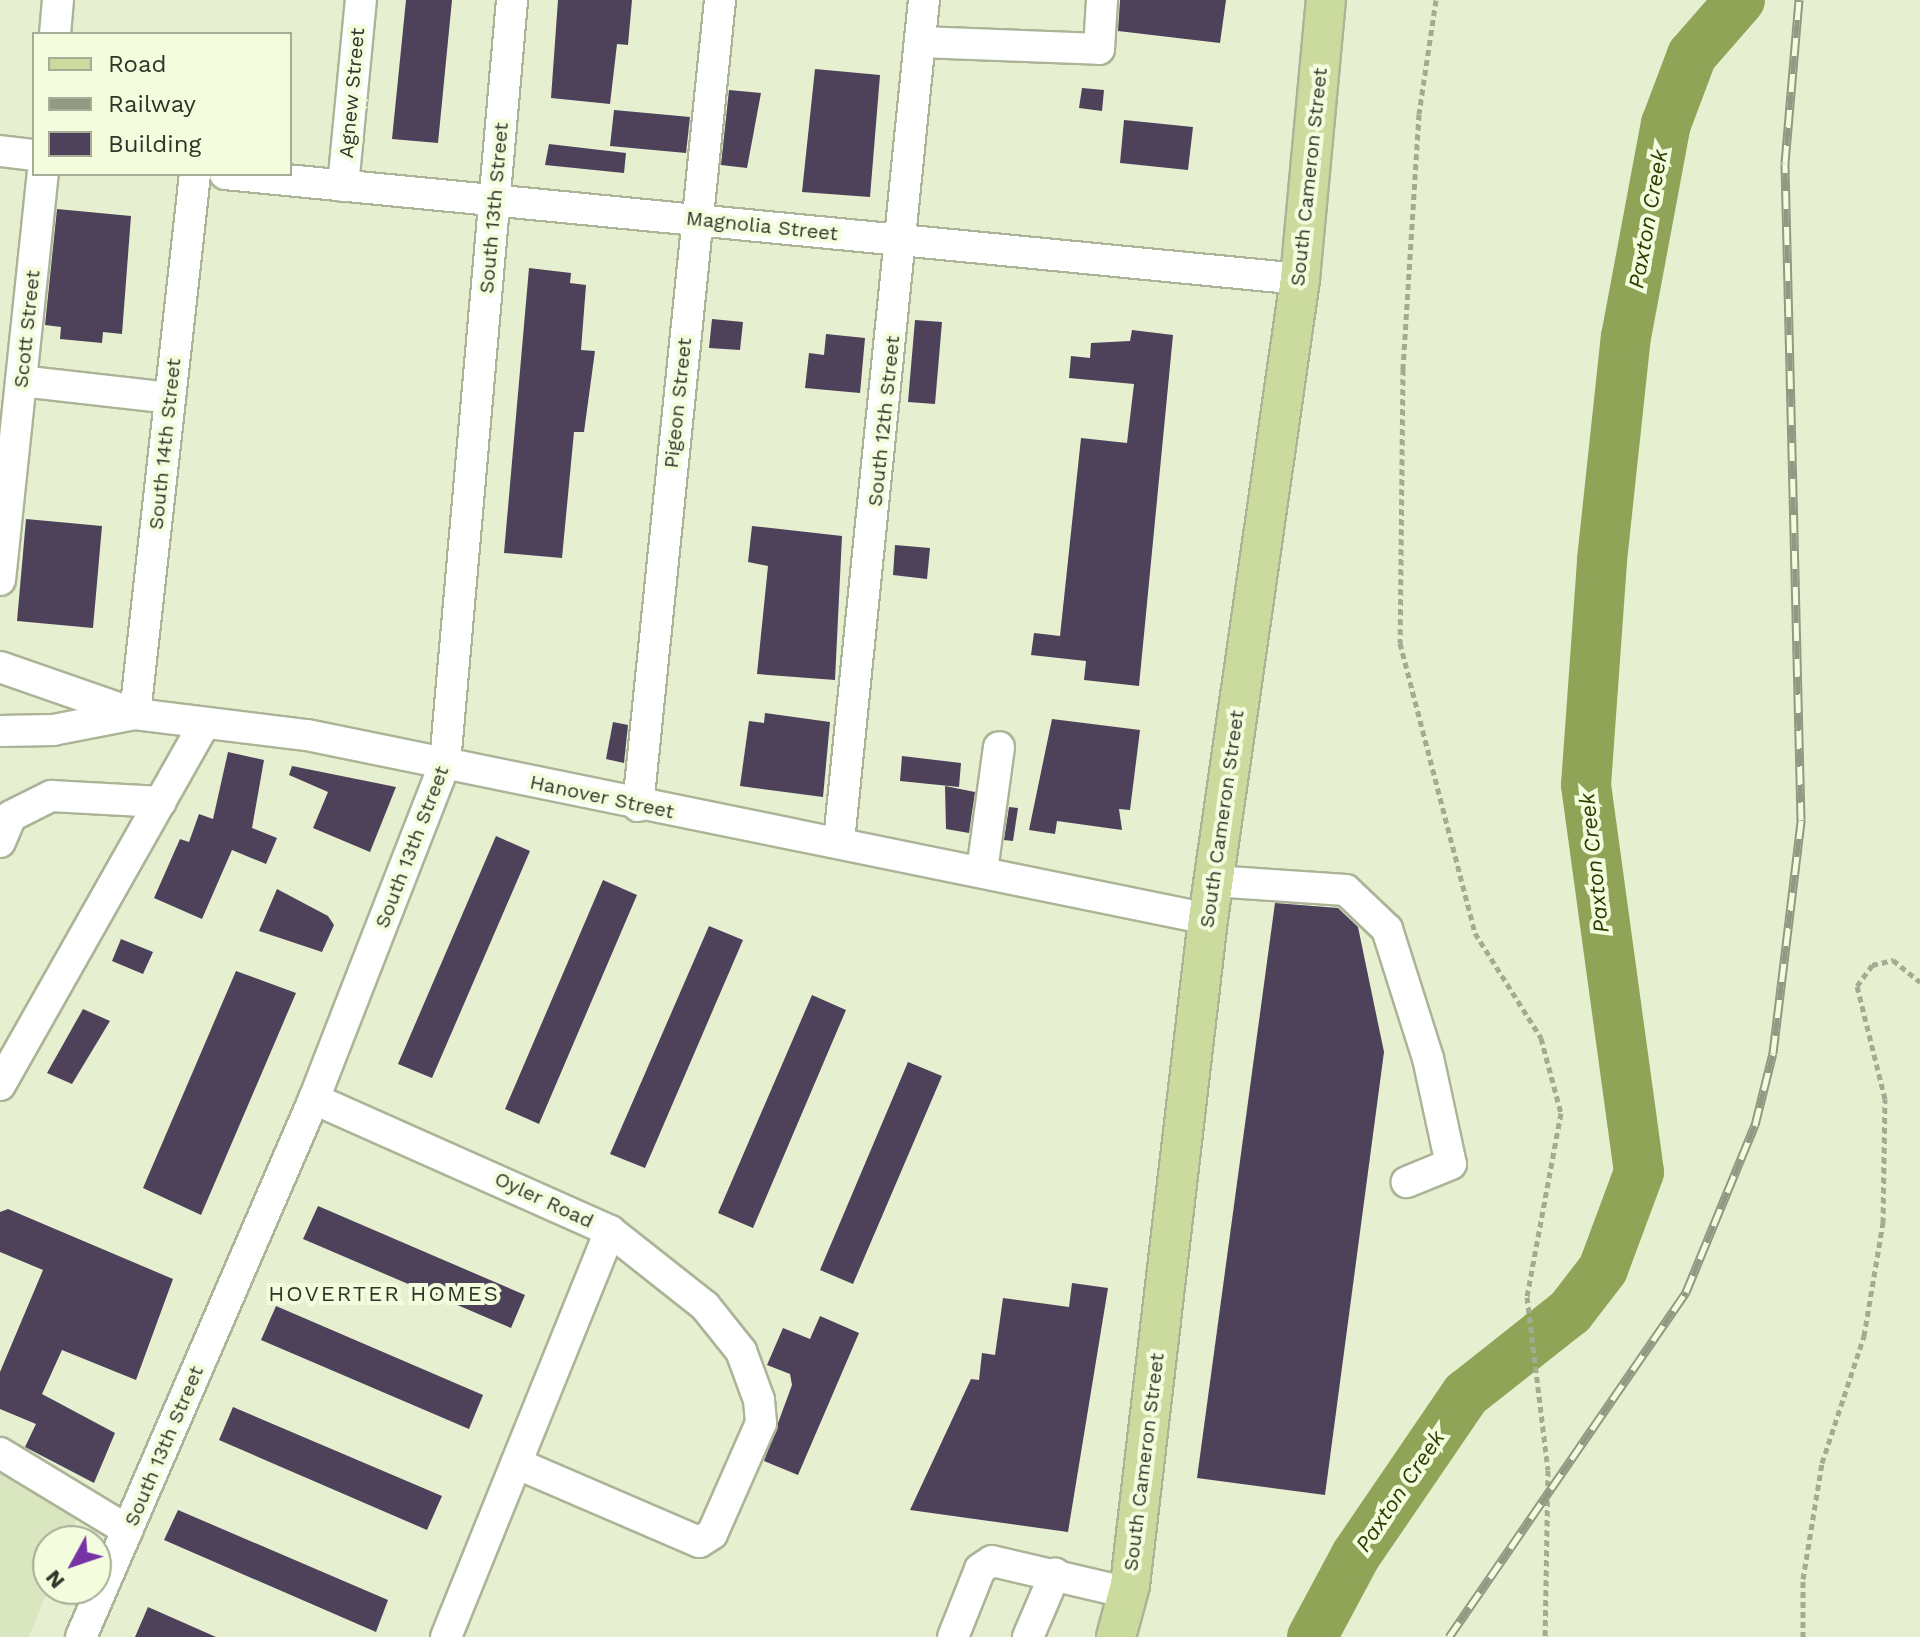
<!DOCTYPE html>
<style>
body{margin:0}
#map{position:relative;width:1920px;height:1637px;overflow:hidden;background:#e6f0d1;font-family:"Work Sans",sans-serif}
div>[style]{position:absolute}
.built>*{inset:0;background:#dae6c0}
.river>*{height:50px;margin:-25px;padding:0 25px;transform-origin:25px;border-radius:25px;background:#8fa457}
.building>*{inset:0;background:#4e425a}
.path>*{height:5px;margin-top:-2.5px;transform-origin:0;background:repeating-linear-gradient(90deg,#a4ab93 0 6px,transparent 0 10px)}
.roads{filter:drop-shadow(2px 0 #abb497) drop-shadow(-2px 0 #abb497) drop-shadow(0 2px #abb497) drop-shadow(0 -2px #abb497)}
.minor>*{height:30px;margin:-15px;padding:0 15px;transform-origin:15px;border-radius:15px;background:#fff}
.major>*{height:38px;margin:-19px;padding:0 19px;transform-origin:19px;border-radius:19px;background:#cbda9d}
.rail>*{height:9px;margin-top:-4.5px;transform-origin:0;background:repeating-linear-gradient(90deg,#f3fdde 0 18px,#929983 0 36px);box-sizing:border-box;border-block:2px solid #929983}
span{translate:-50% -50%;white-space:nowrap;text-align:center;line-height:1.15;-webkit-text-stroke:8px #f3fdde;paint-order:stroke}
.street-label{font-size:20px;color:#313529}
.water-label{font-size:22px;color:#2e3a00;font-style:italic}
.neighbourhood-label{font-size:22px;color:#313529;letter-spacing:2px}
.legend{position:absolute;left:32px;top:32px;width:260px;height:144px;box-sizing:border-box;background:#f3fdde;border:2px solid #a5ad96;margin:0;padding:10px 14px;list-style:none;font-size:24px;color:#313529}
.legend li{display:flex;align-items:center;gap:16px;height:40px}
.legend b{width:40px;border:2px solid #a5ad96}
.north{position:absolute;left:32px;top:1525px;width:80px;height:80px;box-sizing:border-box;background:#f3fdde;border:2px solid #a5ad96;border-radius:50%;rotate:230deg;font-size:22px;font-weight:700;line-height:32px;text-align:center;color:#313529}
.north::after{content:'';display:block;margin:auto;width:28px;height:36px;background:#7732a6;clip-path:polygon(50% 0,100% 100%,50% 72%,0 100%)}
</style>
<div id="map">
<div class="built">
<i style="clip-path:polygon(0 1472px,77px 1517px,68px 1541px,48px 1541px,48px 1589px,29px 1637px,0 1637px)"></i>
</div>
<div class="river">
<i style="left:1312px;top:1637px;width:93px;rotate:-61.8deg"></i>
<i style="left:1356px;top:1555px;width:195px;rotate:-55.7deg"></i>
<i style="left:1466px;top:1394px;width:132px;rotate:-38.3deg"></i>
<i style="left:1570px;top:1312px;width:54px;rotate:-52.5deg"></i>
<i style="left:1603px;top:1269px;width:103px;rotate:-69.6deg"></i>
<i style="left:1639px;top:1172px;width:391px;rotate:-97.8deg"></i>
<i style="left:1586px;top:785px;width:226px;rotate:-85.9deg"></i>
<i style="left:1602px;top:560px;width:224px;rotate:-83.9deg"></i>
<i style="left:1626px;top:337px;width:217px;rotate:-79.4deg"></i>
<i style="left:1666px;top:124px;width:74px;rotate:-69.4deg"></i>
<i style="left:1692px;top:55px;width:73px;rotate:-48.9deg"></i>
</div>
<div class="building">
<i style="clip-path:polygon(406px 0,452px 0,438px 143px,392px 139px)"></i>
<i style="clip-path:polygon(558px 0,632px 0,628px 45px,617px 44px,610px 104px,551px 98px)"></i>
<i style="clip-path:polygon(1120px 0,1226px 0,1220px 43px,1118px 31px)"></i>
<i style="clip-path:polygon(815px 69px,880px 75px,870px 197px,802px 192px)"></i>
<i style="clip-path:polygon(1082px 88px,1104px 90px,1102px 111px,1079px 108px)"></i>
<i style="clip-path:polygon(729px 90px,761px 93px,747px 168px,721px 165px)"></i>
<i style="clip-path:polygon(614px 110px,690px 117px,686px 153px,610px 146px)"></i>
<i style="clip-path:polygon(1124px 120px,1193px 127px,1188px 170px,1120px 163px)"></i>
<i style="clip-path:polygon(549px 144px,626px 153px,624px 173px,545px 165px)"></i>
<i style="clip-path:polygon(57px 209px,131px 216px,122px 334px,103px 332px,102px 343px,60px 339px,61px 327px,45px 325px)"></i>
<i style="clip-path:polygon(529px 268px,571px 273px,570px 283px,586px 285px,581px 350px,595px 351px,584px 432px,574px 432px,562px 558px,504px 553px)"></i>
<i style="clip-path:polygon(712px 319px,743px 322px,740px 350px,709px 348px)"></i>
<i style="clip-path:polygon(915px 320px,942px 322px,935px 404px,908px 402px)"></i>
<i style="clip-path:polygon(1132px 330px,1173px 335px,1139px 686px,1084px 680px,1086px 661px,1031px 655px,1034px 633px,1060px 636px,1081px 438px,1127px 443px,1134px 384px,1069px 378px,1071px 356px,1090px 358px,1091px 343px,1130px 341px)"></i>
<i style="clip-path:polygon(826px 334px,865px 338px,860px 393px,805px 388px,809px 353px,824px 355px)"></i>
<i style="clip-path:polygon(26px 519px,102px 526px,93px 628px,17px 621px)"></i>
<i style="clip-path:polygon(752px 526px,842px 536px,835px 680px,757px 674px,768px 566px,748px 562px)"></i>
<i style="clip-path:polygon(895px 545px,930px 548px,927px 579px,893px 575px)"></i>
<i style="clip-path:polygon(765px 713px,830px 722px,823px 797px,740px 786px,749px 721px,764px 723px)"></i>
<i style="clip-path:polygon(1052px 719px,1140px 730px,1130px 810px,1119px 809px,1122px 830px,1057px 821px,1055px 834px,1029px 830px)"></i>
<i style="clip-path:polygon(613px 722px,628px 725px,624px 763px,606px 759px)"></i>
<i style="clip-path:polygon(228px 752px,264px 760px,252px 828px,277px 838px,266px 864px,232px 850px,202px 919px,154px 898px,180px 839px,189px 842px,199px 814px,213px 819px)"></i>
<i style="clip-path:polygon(902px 756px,961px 763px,959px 787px,900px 781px)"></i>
<i style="clip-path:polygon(292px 766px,396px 787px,370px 852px,313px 828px,328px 792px,289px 775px)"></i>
<i style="clip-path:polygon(945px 786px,975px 792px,969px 833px,946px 829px)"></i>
<i style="clip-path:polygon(1009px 807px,1018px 808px,1013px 841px,1004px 840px)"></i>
<i style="clip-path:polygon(496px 836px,530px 851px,432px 1078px,398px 1064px)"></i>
<i style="clip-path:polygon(603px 880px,637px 895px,539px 1124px,505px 1109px)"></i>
<i style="clip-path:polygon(277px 889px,328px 916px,334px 925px,322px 952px,259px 931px)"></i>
<i style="clip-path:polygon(1275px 903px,1338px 908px,1358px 927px,1384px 1052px,1325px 1495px,1197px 1478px)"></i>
<i style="clip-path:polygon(709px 926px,743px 940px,645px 1168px,610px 1154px)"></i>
<i style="clip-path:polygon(121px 939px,153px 952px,143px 974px,112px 961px)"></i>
<i style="clip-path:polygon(236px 971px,296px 993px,201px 1215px,143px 1188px)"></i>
<i style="clip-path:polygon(812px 995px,846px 1010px,753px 1228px,718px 1213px)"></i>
<i style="clip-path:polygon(83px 1009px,110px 1021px,72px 1084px,47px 1073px)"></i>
<i style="clip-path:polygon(908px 1062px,942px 1076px,853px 1284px,820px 1270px)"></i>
<i style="clip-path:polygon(318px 1206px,525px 1295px,511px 1328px,303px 1239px)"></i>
<i style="clip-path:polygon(8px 1209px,173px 1279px,136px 1380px,62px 1350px,42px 1394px,115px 1433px,94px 1483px,25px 1447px,36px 1424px,0 1409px,0 1372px,43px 1270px,0 1252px,0 1212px)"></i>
<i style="clip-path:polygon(1072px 1283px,1108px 1288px,1068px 1532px,910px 1510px,971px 1379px,979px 1380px,982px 1353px,995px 1355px,1003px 1298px,1069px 1307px)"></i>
<i style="clip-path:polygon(276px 1306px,483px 1395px,469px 1429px,261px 1340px)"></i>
<i style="clip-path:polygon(820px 1316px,859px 1333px,798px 1475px,764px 1461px,792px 1385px,790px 1374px,767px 1365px,783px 1328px,810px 1339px)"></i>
<i style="clip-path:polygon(233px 1407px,442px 1496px,427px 1530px,219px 1440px)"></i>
<i style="clip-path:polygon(178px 1510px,388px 1600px,376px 1632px,164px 1540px)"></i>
<i style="clip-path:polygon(148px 1607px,216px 1637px,135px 1637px)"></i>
</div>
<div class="path">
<i style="left:1436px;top:0;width:115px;rotate:98.5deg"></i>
<i style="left:1419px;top:114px;width:256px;rotate:93.6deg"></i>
<i style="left:1403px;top:369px;width:274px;rotate:90.6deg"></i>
<i style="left:1400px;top:643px;width:300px;rotate:75.5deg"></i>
<i style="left:1475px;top:933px;width:124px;rotate:57.8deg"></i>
<i style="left:1541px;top:1038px;width:78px;rotate:75.1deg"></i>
<i style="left:1561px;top:1113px;width:187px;rotate:100.5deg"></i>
<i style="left:1527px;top:1297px;width:174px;rotate:83.1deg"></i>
<i style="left:1548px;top:1470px;width:167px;rotate:91deg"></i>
<i style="left:1803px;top:1637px;width:58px;rotate:-90deg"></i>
<i style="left:1803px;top:1579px;width:118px;rotate:-80.7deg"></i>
<i style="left:1822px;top:1463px;width:134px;rotate:-71.7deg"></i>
<i style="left:1864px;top:1336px;width:115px;rotate:-80.5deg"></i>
<i style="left:1883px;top:1223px;width:124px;rotate:-89.1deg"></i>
<i style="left:1885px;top:1099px;width:116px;rotate:-103.9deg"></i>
<i style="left:1857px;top:986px;width:26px;rotate:-54deg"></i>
<i style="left:1872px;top:965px;width:22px;rotate:-13deg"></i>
<i style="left:1893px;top:960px;width:35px;rotate:39deg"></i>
</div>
<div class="roads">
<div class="minor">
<i style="left:55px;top:34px;width:34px;rotate:-85deg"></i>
<i style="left:920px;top:42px;width:179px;rotate:2.2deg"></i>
<i style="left:1099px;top:49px;width:49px;rotate:-86.5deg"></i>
<i style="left:0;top:151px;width:34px;rotate:7deg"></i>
<i style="left:225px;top:174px;width:1080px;rotate:5.58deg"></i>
<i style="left:343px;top:186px;width:187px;rotate:-84.5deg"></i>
<i style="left:21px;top:381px;width:150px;rotate:6.5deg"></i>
<i style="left:0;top:580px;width:408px;rotate:-84deg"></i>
<i style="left:0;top:667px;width:143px;rotate:19.2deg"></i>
<i style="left:135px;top:714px;width:173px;rotate:7deg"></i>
<i style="left:307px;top:735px;width:920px;rotate:11.54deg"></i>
<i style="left:135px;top:714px;width:543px;rotate:-83.66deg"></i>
<i style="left:0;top:731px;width:53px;rotate:-1.1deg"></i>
<i style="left:53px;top:730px;width:84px;rotate:-11deg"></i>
<i style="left:638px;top:806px;width:810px;rotate:-84.19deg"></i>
<i style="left:839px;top:841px;width:845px;rotate:-84.23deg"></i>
<i style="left:0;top:842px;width:28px;rotate:-67deg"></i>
<i style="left:11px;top:816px;width:45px;rotate:-26.6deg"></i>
<i style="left:51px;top:796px;width:110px;rotate:3.1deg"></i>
<i style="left:982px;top:871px;width:125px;rotate:-82.2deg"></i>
<i style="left:1213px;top:881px;width:133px;rotate:3.9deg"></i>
<i style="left:1346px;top:890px;width:57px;rotate:43.6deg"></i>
<i style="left:1387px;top:929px;width:135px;rotate:72.4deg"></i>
<i style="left:1428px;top:1058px;width:108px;rotate:77.8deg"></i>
<i style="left:1451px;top:1164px;width:48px;rotate:157.8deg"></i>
<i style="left:0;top:1085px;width:416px;rotate:-60.5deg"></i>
<i style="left:314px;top:1099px;width:324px;rotate:24deg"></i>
<i style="left:610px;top:1231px;width:121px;rotate:38.3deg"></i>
<i style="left:705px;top:1306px;width:58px;rotate:51.3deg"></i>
<i style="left:741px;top:1351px;width:52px;rotate:69.8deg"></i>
<i style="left:759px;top:1400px;width:23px;rotate:85deg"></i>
<i style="left:761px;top:1423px;width:121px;rotate:113.8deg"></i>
<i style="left:712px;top:1534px;width:15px;rotate:148deg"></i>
<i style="left:699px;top:1542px;width:199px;rotate:-156.7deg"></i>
<i style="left:0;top:1453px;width:149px;rotate:31.2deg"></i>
<i style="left:81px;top:1637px;width:586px;rotate:-66.58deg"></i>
<i style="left:314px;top:1099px;width:361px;rotate:-68.7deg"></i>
<i style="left:445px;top:763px;width:766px;rotate:-84.98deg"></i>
<i style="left:446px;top:1637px;width:438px;rotate:-68deg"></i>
<i style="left:953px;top:1637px;width:73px;rotate:-68.3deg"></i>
<i style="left:980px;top:1569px;width:14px;rotate:-34deg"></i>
<i style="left:992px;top:1561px;width:140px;rotate:13.2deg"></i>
<i style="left:1028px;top:1637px;width:69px;rotate:-66.8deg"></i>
</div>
<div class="major">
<i style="left:1116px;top:1637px;width:54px;rotate:-74.9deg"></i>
<i style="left:1130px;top:1585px;width:671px;rotate:-83.32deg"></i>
<i style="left:1208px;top:919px;width:647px;rotate:-81.82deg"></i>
<i style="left:1300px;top:279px;width:280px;rotate:-84.7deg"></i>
</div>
</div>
<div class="rail">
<i style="left:1449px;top:1637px;width:419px;rotate:-55.5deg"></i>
<i style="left:1686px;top:1292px;width:181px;rotate:-67.6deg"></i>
<i style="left:1755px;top:1125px;width:74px;rotate:-76deg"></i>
<i style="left:1773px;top:1053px;width:235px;rotate:-83.1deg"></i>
<i style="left:1801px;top:820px;width:657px;rotate:-91.4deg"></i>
<i style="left:1785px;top:163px;width:164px;rotate:-85.1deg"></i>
</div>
<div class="street-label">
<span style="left:352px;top:93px;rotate:-85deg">Agnew Street</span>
<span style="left:1309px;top:177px;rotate:-84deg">South Cameron Street</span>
<span style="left:494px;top:208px;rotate:-85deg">South 13th Street</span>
<span style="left:762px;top:226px;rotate:6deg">Magnolia Street</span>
<span style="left:27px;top:329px;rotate:-84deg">Scott Street</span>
<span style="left:678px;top:403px;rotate:-84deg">Pigeon Street</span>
<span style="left:884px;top:421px;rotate:-84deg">South 12th Street</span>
<span style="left:165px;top:444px;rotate:-84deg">South 14th Street</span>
<span style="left:602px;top:797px;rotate:12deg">Hanover Street</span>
<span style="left:1222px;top:819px;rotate:-82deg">South Cameron Street</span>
<span style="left:412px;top:847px;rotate:-69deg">South 13th Street</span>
<span style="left:544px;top:1200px;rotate:25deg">Oyler Road</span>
<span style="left:164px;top:1446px;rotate:-67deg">South 13th Street</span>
<span style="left:1144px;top:1462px;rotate:-83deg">South Cameron Street</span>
</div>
<div class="water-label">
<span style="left:1648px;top:219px;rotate:-80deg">Paxton Creek</span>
<span style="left:1594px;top:863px;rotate:-96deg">Paxton Creek</span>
<span style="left:1400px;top:1491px;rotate:-56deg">Paxton Creek</span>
</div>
<div class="neighbourhood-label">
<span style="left:384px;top:1294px">HOVERTER HOMES</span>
</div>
<ul class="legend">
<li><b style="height:10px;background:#cbda9d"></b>Road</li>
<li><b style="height:10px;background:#929983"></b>Railway</li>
<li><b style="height:22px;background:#4e425a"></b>Building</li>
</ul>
<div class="north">N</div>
</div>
